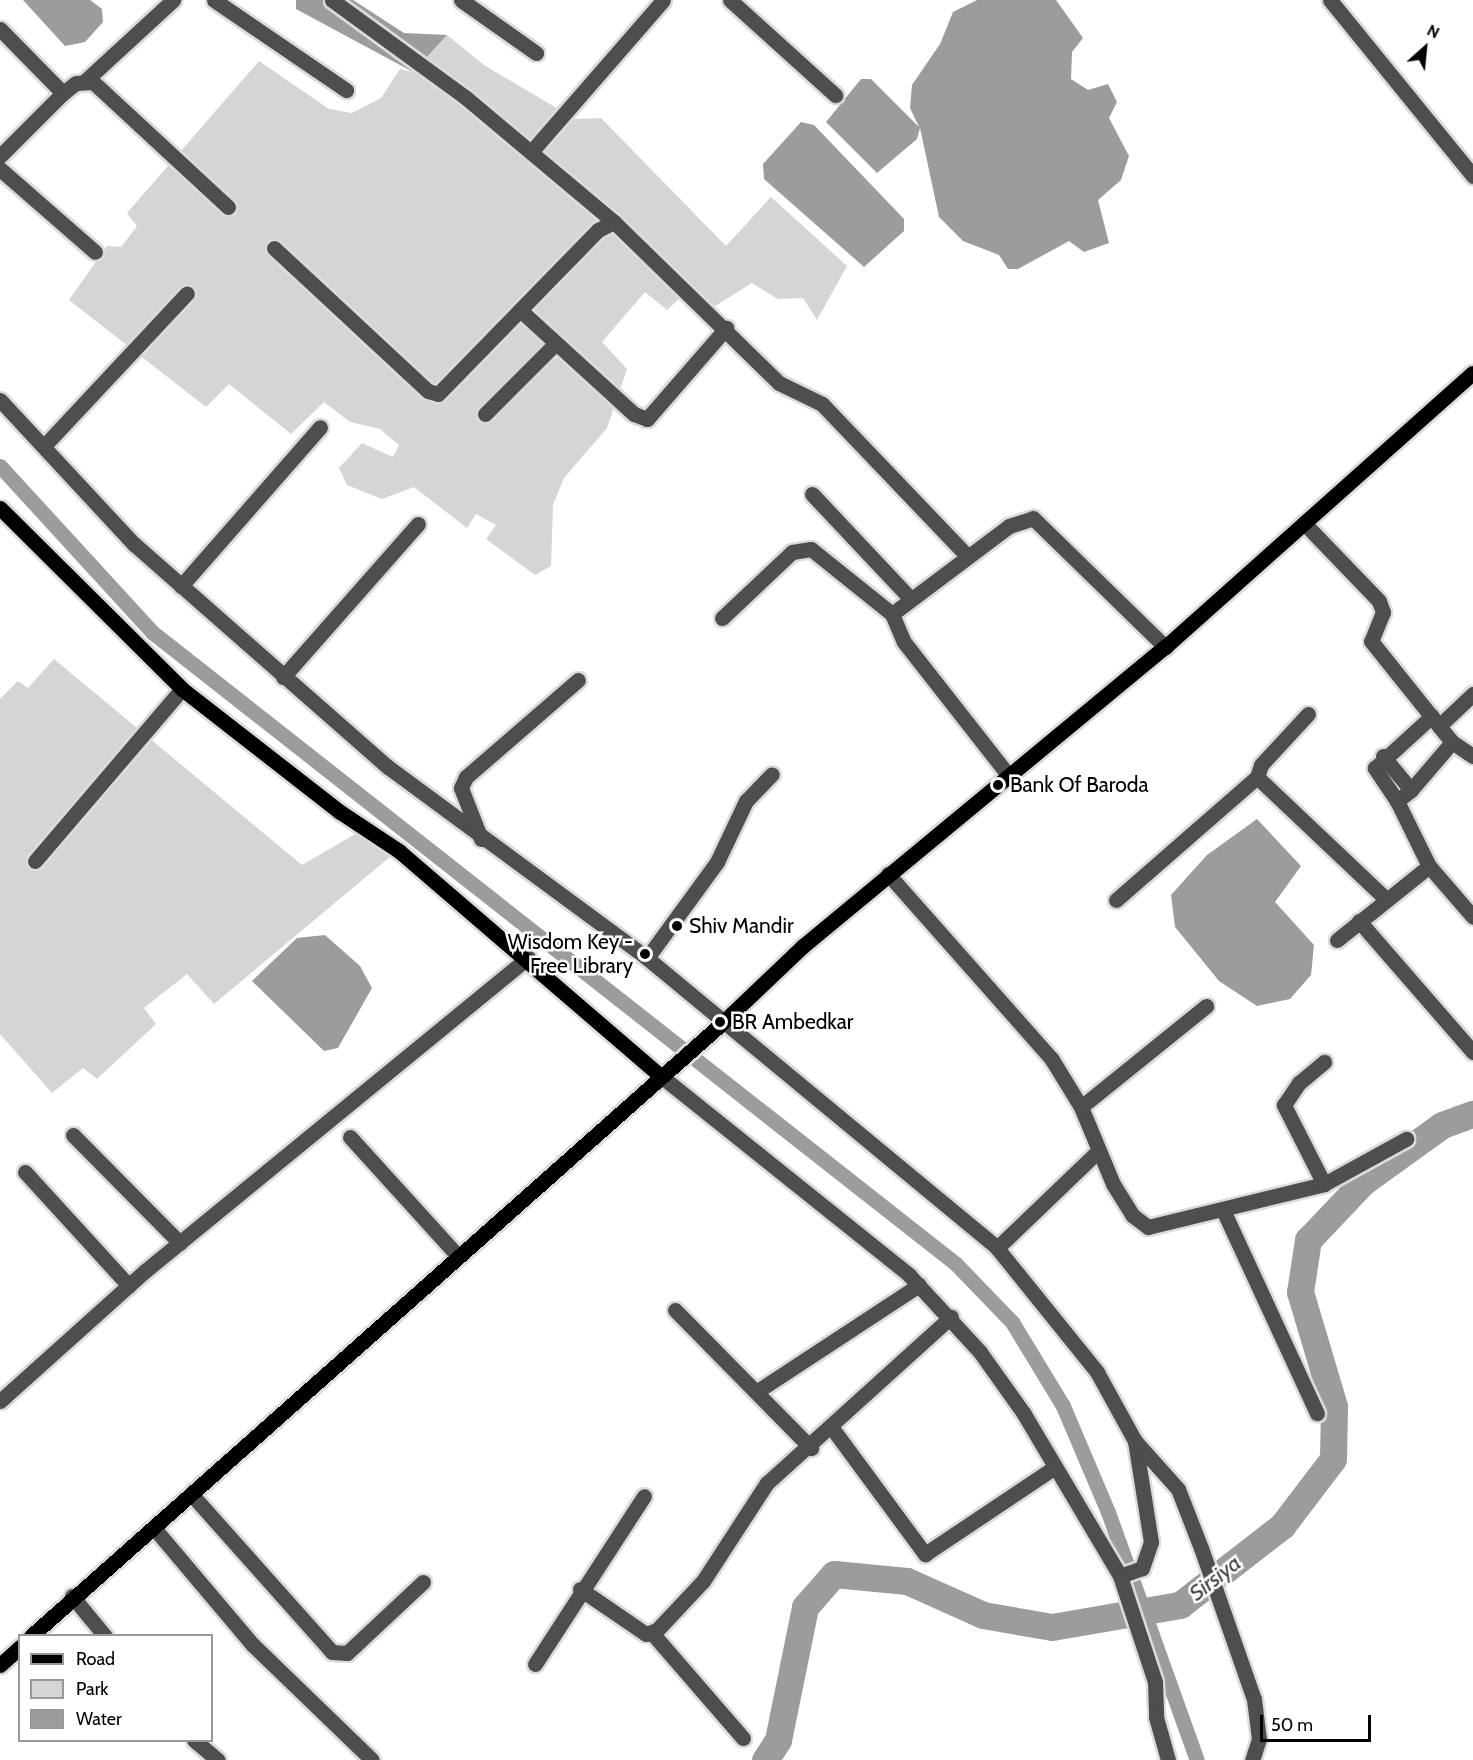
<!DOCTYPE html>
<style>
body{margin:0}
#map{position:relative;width:1473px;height:1760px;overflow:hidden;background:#fff;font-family:Cabin,sans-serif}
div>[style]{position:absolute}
.green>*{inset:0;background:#d5d5d5}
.water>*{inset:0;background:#9c9c9c}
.canal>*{height:15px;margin:-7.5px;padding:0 7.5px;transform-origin:7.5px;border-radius:7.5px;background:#9c9c9c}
.river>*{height:27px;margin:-13.5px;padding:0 13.5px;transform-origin:13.5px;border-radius:13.5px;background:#9c9c9c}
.roads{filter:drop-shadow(2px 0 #dbdbdb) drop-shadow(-2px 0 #dbdbdb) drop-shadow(0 2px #dbdbdb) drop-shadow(0 -2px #dbdbdb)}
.minor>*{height:15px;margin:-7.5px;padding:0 7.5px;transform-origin:7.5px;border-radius:7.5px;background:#4e4e4e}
.major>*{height:15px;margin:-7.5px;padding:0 7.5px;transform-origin:7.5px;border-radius:7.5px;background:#000}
.dots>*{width:16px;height:16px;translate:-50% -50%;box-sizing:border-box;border:3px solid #fff;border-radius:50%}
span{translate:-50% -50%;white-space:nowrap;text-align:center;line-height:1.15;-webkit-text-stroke:5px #fff;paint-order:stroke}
.poi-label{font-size:21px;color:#000}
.left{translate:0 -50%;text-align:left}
.right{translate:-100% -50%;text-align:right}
.water-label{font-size:22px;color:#3d3d3d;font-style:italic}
.legend{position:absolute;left:18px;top:1634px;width:195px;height:108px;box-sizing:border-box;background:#fff;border:2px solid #999;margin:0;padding:8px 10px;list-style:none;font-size:18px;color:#000}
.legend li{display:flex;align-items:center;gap:12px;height:30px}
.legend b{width:30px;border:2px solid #999}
.north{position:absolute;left:1395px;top:18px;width:60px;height:60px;-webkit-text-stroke:4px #fff;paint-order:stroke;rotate:27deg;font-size:16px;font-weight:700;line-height:24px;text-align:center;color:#000}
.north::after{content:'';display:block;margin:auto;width:21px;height:27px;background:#000;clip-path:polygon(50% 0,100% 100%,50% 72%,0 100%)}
.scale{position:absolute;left:1260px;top:1715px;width:111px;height:27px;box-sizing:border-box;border:3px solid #000;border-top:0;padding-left:8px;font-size:18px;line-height:21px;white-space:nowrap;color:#000;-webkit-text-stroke:4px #fff;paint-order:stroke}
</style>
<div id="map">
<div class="green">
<i style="clip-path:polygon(447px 35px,484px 65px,575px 119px,601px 118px,726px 246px,771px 197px,847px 266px,817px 320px,803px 298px,778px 299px,752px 283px,715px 306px,692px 287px,667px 310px,645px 292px,602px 342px,627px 369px,607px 428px,564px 478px,553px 505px,551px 566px,535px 575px,486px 539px,496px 525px,476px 514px,467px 528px,414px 487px,382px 499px,347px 485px,339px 468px,362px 443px,393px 457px,399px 445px,380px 429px,350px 422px,324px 402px,291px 434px,229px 384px,206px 407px,69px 300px,107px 246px,121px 247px,137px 226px,127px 213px,259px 61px,329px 109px,352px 113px,381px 98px,400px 69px,413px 72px)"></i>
<i style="clip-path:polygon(54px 659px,302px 865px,362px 830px,391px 856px,214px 1004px,187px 974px,144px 1008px,156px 1024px,97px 1079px,83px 1068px,52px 1093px,0 1034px,0 699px,18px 681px,28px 688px)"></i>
</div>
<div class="water">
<i style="clip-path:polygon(23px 0,90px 0,102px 9px,103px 22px,85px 42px,65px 46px)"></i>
<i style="clip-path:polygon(296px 0,353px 0,404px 33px,447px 35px,413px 72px,296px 9px)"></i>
<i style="clip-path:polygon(977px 0,1056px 0,1083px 38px,1072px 52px,1071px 79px,1088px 90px,1108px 84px,1117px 102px,1109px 118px,1129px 156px,1121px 180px,1098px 200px,1109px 243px,1084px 252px,1069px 241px,1018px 269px,1008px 269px,999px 255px,963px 241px,939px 217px,920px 128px,917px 139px,877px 173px,826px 122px,861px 79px,871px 79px,919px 127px,910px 108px,912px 85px,940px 44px,953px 12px)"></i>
<i style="clip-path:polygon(801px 122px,814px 125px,904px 219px,904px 231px,864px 267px,764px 179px,763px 164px)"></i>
<i style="clip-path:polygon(1257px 819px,1301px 866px,1275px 902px,1314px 945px,1311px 975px,1290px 999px,1257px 1006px,1219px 981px,1175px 927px,1171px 895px,1207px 855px)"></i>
<i style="clip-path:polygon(325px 935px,360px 966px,372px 988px,338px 1048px,324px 1051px,252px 981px,297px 938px)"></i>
</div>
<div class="canal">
<i style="left:0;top:466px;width:225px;rotate:47.5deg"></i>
<i style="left:152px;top:632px;width:1023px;rotate:38.17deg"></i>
<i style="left:956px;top:1264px;width:81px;rotate:46deg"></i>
<i style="left:1012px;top:1322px;width:98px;rotate:58.7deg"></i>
<i style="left:1063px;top:1406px;width:115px;rotate:67deg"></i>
<i style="left:1108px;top:1512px;width:263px;rotate:70.3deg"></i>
</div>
<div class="river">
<i style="left:765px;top:1760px;width:24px;rotate:-57deg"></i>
<i style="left:778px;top:1740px;width:136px;rotate:-78.5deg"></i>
<i style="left:805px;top:1607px;width:44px;rotate:-48.7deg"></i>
<i style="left:834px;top:1574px;width:73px;rotate:5.5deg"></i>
<i style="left:907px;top:1581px;width:83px;rotate:24.1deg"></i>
<i style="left:983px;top:1615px;width:70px;rotate:9.9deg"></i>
<i style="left:1052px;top:1627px;width:130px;rotate:-9.8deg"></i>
<i style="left:1180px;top:1605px;width:129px;rotate:-37.8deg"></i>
<i style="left:1282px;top:1526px;width:84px;rotate:-52.7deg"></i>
<i style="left:1333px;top:1459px;width:53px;rotate:-88.9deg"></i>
<i style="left:1334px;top:1406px;width:119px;rotate:-106.6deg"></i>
<i style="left:1300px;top:1292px;width:53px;rotate:-81.3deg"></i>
<i style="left:1308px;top:1240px;width:80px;rotate:-46.5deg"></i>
<i style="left:1363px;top:1182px;width:97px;rotate:-35.8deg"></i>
<i style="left:1442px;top:1125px;width:33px;rotate:-20deg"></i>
</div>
<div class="roads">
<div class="minor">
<i style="left:214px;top:0;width:160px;rotate:34.3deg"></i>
<i style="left:332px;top:0;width:165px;rotate:36.1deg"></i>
<i style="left:465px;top:97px;width:194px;rotate:40deg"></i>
<i style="left:461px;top:0;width:92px;rotate:35.2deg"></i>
<i style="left:730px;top:0;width:142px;rotate:42.1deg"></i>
<i style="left:1330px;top:0;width:227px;rotate:50.9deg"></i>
<i style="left:0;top:29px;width:90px;rotate:45.5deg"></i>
<i style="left:85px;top:81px;width:120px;rotate:-42.6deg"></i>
<i style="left:531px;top:152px;width:201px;rotate:-49deg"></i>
<i style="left:0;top:156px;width:89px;rotate:-45deg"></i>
<i style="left:63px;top:93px;width:16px;rotate:-38deg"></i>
<i style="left:76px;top:83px;width:17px;rotate:-3deg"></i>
<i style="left:93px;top:82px;width:184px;rotate:42.8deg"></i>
<i style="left:0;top:169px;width:126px;rotate:41.1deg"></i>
<i style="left:274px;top:248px;width:210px;rotate:42.9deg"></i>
<i style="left:428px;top:391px;width:10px;rotate:17deg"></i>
<i style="left:438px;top:394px;width:229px;rotate:-45.7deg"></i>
<i style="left:598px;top:230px;width:18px;rotate:-27deg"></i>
<i style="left:614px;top:222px;width:231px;rotate:44.3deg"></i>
<i style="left:779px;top:383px;width:48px;rotate:26deg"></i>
<i style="left:822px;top:404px;width:211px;rotate:46.3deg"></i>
<i style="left:520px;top:310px;width:154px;rotate:42.4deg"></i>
<i style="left:634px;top:414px;width:14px;rotate:21deg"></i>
<i style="left:647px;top:419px;width:121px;rotate:-49deg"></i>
<i style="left:0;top:400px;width:197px;rotate:47.1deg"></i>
<i style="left:134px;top:544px;width:338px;rotate:41.3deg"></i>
<i style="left:388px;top:767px;width:322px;rotate:36.4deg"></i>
<i style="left:647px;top:958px;width:455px;rotate:39.6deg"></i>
<i style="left:997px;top:1248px;width:159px;rotate:51.1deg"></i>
<i style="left:1097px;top:1372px;width:79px;rotate:61.2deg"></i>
<i style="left:1135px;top:1441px;width:102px;rotate:81deg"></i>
<i style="left:1151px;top:1542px;width:28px;rotate:109deg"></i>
<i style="left:1142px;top:1568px;width:23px;rotate:160deg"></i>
<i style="left:485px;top:414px;width:100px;rotate:-45deg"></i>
<i style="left:44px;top:446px;width:209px;rotate:-46.9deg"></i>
<i style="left:812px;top:494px;width:144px;rotate:46.7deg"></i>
<i style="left:1304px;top:523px;width:108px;rotate:46.1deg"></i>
<i style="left:1379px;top:601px;width:12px;rotate:70deg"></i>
<i style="left:1383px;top:612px;width:31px;rotate:112deg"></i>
<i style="left:1371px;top:641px;width:109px;rotate:51.3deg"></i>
<i style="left:181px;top:586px;width:211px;rotate:-48.8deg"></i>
<i style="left:892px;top:614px;width:146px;rotate:-36.9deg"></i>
<i style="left:1009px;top:526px;width:25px;rotate:-18deg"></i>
<i style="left:1033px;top:518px;width:185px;rotate:44.3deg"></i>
<i style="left:722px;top:618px;width:96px;rotate:-43.3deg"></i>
<i style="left:792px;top:552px;width:19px;rotate:-9deg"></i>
<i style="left:811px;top:549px;width:104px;rotate:38.7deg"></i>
<i style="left:892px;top:614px;width:30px;rotate:67deg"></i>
<i style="left:904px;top:642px;width:172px;rotate:51.9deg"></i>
<i style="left:283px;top:677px;width:204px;rotate:-48.6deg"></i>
<i style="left:1308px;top:714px;width:69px;rotate:132.7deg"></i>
<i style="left:1261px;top:765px;width:13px;rotate:108deg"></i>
<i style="left:1257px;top:777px;width:176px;rotate:43.4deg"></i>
<i style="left:1452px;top:742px;width:25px;rotate:34deg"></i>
<i style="left:1383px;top:756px;width:44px;rotate:50.5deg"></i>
<i style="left:1411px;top:790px;width:18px;rotate:142deg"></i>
<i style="left:1397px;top:801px;width:72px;rotate:63.8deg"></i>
<i style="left:1429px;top:866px;width:67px;rotate:49.2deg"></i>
<i style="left:1411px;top:790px;width:63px;rotate:-49.5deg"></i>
<i style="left:1452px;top:742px;width:21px;rotate:-129deg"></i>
<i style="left:1439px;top:726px;width:47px;rotate:-43.3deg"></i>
<i style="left:1397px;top:801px;width:40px;rotate:-124deg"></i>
<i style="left:1375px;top:768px;width:77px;rotate:-42.4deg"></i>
<i style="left:481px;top:839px;width:55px;rotate:-111.4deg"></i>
<i style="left:461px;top:788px;width:12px;rotate:-66deg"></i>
<i style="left:466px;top:777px;width:148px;rotate:-40.9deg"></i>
<i style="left:35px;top:861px;width:226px;rotate:-49.5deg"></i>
<i style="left:888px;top:874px;width:246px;rotate:48.5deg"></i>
<i style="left:1051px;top:1058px;width:57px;rotate:58.5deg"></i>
<i style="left:1081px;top:1107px;width:83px;rotate:67.4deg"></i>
<i style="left:1113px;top:1184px;width:36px;rotate:58deg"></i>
<i style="left:1132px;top:1215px;width:20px;rotate:37deg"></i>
<i style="left:1148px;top:1227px;width:181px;rotate:-13.7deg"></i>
<i style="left:1324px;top:1184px;width:94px;rotate:-28.8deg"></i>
<i style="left:1116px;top:900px;width:187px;rotate:-41.1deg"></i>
<i style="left:1359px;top:921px;width:174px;rotate:49deg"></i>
<i style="left:1337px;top:940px;width:118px;rotate:-38.8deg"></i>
<i style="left:647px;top:958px;width:119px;rotate:-53.9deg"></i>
<i style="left:717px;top:862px;width:68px;rotate:-64.6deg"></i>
<i style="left:746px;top:801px;width:37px;rotate:-46deg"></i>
<i style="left:661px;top:1076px;width:318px;rotate:38.7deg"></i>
<i style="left:909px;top:1275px;width:105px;rotate:47.3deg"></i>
<i style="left:980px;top:1352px;width:76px;rotate:54.6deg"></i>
<i style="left:1024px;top:1414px;width:188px;rotate:59.3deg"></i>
<i style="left:1120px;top:1576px;width:112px;rotate:71.7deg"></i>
<i style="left:1155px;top:1682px;width:35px;rotate:88deg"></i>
<i style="left:1156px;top:1717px;width:45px;rotate:74.4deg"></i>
<i style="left:1081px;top:1107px;width:161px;rotate:-38.9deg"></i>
<i style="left:73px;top:1135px;width:152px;rotate:45.3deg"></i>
<i style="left:350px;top:1137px;width:158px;rotate:47.8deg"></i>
<i style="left:25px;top:1172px;width:154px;rotate:47.6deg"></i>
<i style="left:1324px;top:1184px;width:89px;rotate:-116.9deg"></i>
<i style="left:1284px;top:1105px;width:27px;rotate:-56deg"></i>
<i style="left:1299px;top:1083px;width:33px;rotate:-40deg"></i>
<i style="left:1223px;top:1210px;width:224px;rotate:65.2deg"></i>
<i style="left:997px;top:1248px;width:140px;rotate:-43.8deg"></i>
<i style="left:675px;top:1310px;width:194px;rotate:45.4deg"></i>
<i style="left:756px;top:1392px;width:195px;rotate:-33.3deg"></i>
<i style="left:0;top:1401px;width:195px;rotate:-41.9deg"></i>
<i style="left:145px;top:1271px;width:495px;rotate:-39.3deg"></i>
<i style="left:832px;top:1428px;width:157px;rotate:53.6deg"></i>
<i style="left:925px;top:1554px;width:156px;rotate:-33.8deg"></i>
<i style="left:1135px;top:1441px;width:64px;rotate:48.1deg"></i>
<i style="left:1178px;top:1489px;width:63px;rotate:68.7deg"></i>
<i style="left:1201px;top:1548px;width:160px;rotate:70.7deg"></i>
<i style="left:1254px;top:1699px;width:40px;rotate:82.9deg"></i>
<i style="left:1259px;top:1739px;width:22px;rotate:108deg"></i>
<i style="left:193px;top:1496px;width:209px;rotate:48.3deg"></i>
<i style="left:332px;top:1652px;width:15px;rotate:4deg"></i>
<i style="left:347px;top:1653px;width:104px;rotate:-43.1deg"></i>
<i style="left:154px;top:1528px;width:153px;rotate:49.8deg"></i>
<i style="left:253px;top:1645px;width:165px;rotate:44deg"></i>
<i style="left:580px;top:1589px;width:80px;rotate:34.3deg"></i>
<i style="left:646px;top:1634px;width:12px;rotate:-20deg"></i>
<i style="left:657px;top:1630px;width:67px;rotate:-46.8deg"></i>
<i style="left:703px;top:1581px;width:117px;rotate:-56.9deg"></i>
<i style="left:767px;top:1483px;width:248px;rotate:-42.1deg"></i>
<i style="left:72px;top:1596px;width:52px;rotate:50.5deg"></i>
<i style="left:652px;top:1633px;width:139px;rotate:49.1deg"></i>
<i style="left:535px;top:1664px;width:200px;rotate:-57deg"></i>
<i style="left:194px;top:1740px;width:31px;rotate:40deg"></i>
</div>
<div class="major">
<i style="left:0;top:508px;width:257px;rotate:44.8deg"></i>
<i style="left:182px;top:689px;width:200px;rotate:37.9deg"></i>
<i style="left:340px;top:812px;width:71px;rotate:33.5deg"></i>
<i style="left:399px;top:851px;width:345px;rotate:40.7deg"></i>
<i style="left:31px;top:1636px;width:922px;rotate:-41.57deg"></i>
<i style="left:721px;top:1024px;width:113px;rotate:-43.6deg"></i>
<i style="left:803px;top:946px;width:470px;rotate:-39.6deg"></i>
<i style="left:1165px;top:647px;width:412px;rotate:-41.7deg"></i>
<i style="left:0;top:1665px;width:27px;rotate:-42deg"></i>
</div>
</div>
<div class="dots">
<i style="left:998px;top:785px;background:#000"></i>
<i style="left:677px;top:926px;background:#000"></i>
<i style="left:645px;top:954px;background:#000"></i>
<i style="left:720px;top:1022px;background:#000"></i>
</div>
<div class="poi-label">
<span class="left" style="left:1010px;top:785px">Bank Of Baroda</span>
<span class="left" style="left:689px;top:926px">Shiv Mandir</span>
<span class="right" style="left:633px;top:954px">Wisdom Key -<br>Free Library</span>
<span class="left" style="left:732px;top:1022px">BR Ambedkar</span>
</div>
<div class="water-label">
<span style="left:1215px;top:1578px;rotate:-38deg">Sirsiya</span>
</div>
<ul class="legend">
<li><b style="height:8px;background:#000"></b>Road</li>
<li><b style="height:16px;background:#d5d5d5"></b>Park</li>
<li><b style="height:16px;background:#9c9c9c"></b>Water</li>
</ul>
<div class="north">N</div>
<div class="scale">50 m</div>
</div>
